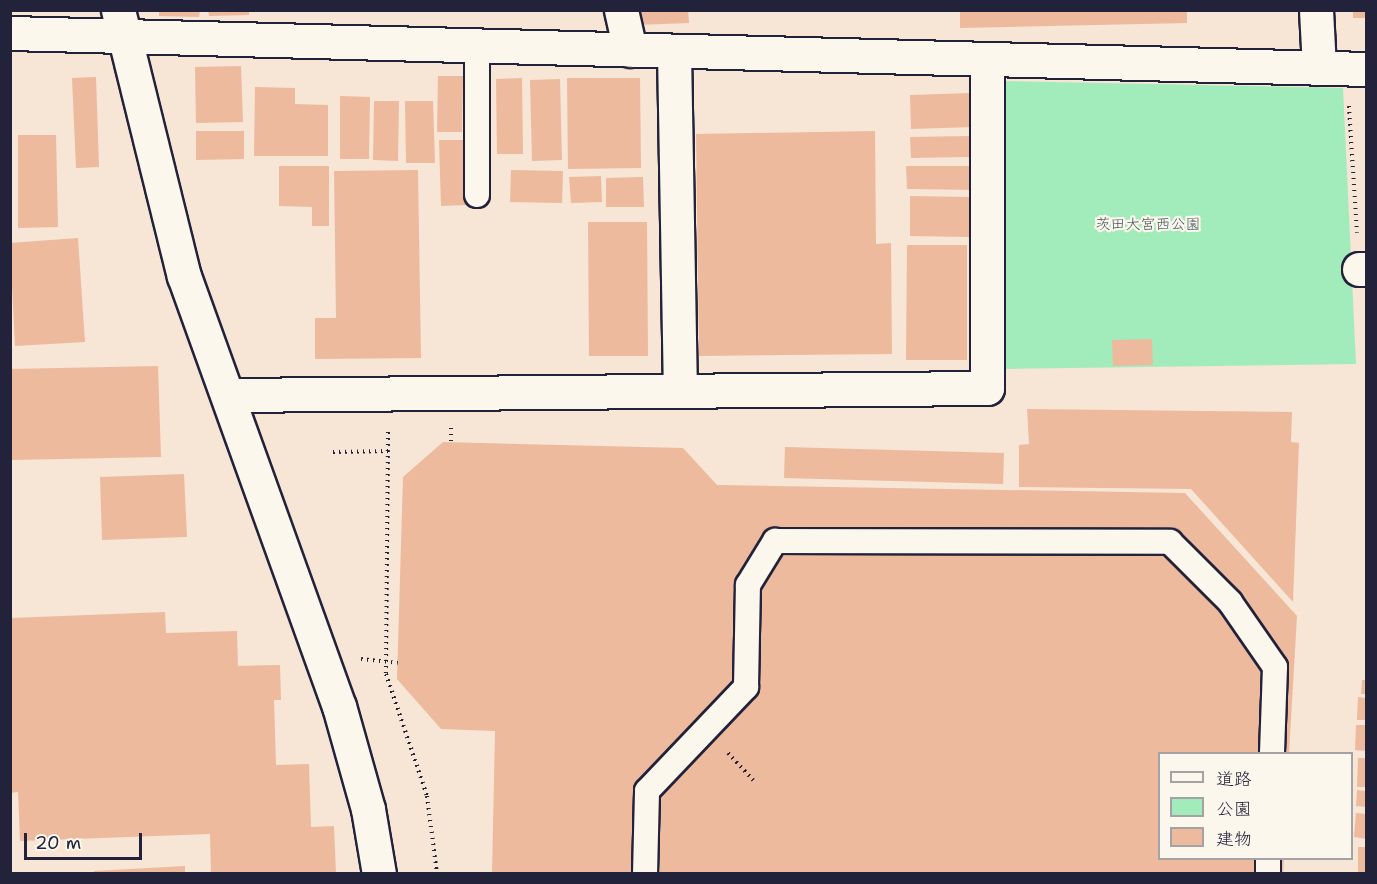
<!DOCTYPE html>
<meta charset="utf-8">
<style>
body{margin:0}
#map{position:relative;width:1377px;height:884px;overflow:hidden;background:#f7e5d5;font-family:"Shantell Sans","Klee One",sans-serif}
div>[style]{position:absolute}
.green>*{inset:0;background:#a2ecbb}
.building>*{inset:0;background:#edba9e}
.path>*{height:4px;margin-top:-2px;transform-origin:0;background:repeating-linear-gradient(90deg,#22223b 0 1.5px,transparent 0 6px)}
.roads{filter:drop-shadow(2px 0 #22223b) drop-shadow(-2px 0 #22223b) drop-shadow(0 2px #22223b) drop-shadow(0 -2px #22223b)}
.lane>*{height:24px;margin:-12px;padding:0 12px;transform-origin:12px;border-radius:12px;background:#fbf7ec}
.street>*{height:33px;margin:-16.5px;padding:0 16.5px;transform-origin:16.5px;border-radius:16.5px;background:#fbf7ec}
.secondary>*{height:33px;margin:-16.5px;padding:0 16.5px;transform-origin:16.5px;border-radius:16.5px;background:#fbf7ec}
span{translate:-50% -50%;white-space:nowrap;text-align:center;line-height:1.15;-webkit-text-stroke:4.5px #fbf7ec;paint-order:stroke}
.park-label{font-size:15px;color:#42545b}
.frame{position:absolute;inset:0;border:12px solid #22223b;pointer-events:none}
.legend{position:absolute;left:1158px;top:752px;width:195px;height:108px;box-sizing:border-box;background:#fbf7ec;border:2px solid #a4a2a5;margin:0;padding:8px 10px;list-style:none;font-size:18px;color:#22223b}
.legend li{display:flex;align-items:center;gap:12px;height:30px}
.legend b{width:30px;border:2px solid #a4a2a5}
.scale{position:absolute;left:24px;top:833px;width:118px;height:27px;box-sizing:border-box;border:3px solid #22223b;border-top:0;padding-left:8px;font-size:18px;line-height:21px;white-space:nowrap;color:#22223b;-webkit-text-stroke:4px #fbf7ec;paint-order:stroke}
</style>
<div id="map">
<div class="green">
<i style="clip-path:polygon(1002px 81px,1343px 88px,1356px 364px,1006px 369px)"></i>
</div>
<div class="building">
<i style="clip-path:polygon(159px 10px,200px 10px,199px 17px,159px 16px)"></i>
<i style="clip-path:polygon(208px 10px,249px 10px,249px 15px,209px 16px)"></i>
<i style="clip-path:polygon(636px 10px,688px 10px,689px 23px,637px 25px)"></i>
<i style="clip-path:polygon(960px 10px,1187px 10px,1187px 23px,960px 28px)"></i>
<i style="clip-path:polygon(1353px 10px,1366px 10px,1366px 18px,1353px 18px)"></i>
<i style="clip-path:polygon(241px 66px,243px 122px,196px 123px,195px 67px)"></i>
<i style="clip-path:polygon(438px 76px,463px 76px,462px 132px,437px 132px)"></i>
<i style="clip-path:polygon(96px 77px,99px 167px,76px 168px,72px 78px)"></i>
<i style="clip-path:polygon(522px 78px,523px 154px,497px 154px,496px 79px)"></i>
<i style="clip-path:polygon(567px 78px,640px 78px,641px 168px,568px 169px)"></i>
<i style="clip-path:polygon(560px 79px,562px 160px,532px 161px,530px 80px)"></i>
<i style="clip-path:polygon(255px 87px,295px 88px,295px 104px,328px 105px,328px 156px,254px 156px)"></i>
<i style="clip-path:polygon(973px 93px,974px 127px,911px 129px,910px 95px)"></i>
<i style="clip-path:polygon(340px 96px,370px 97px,369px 159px,340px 159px)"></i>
<i style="clip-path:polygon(374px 101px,399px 101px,398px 161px,373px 160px)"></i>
<i style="clip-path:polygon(405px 101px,433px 101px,435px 163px,406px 163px)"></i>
<i style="clip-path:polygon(196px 131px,244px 131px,244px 159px,196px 160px)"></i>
<i style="clip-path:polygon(875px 131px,876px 244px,891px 243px,892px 354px,699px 356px,696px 134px)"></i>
<i style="clip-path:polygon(18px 135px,56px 135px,58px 227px,18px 228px)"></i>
<i style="clip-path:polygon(970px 136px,969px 157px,911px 158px,910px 137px)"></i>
<i style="clip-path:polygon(439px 140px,464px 140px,466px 205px,441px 206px)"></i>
<i style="clip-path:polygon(279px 166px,329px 166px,329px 226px,312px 226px,312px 207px,279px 206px)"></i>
<i style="clip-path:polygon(906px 166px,977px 166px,977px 190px,907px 189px)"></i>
<i style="clip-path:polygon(418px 170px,421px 358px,315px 359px,315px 318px,336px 318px,334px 171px)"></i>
<i style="clip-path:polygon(511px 170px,563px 171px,562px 203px,510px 202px)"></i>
<i style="clip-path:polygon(601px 176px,602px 202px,571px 203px,569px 177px)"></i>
<i style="clip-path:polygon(643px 177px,644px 207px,606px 207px,606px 178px)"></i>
<i style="clip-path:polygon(910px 196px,970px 197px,970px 237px,910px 236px)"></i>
<i style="clip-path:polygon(588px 222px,647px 222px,648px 356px,589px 356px)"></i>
<i style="clip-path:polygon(78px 238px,85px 342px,15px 346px,10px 243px)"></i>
<i style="clip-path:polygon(907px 245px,967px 245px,967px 360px,906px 360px)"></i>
<i style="clip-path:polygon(1152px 339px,1153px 365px,1113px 366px,1112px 340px)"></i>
<i style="clip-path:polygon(158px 366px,161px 457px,10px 460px,10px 369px)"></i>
<i style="clip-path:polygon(1027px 409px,1292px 412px,1291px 442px,1299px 443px,1293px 602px,1191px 489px,1019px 487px,1019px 445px,1029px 444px)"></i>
<i style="clip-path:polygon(443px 442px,683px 448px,717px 485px,1185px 493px,1297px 616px,1289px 754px,1160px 754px,1160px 858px,1284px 858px,1283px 874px,492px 874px,495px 731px,441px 729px,397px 679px,403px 477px)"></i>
<i style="clip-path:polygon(785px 447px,1004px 453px,1003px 484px,784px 478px)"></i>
<i style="clip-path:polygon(184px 474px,187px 537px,102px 540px,100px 477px)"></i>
<i style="clip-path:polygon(165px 612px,166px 633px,237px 631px,238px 666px,280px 665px,281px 700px,274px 700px,276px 765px,309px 764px,311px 827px,334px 826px,336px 874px,211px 874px,210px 834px,20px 841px,18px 792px,10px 793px,10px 618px)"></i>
<i style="clip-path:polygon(1362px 680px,1366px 680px,1366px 694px,1361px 694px)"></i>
<i style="clip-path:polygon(1358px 697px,1366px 698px,1366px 720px,1357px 720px)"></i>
<i style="clip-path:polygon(1356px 725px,1366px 725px,1366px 751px,1355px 750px)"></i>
<i style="clip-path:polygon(1358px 758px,1366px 758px,1366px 787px,1357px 787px)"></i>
<i style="clip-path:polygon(1357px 790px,1366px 791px,1366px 807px,1356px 806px)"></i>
<i style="clip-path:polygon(1356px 813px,1366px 814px,1366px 839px,1354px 837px)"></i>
<i style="clip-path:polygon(1358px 847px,1366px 847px,1366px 874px,1358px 874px)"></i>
<i style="clip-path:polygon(185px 866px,185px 874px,94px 874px,94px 871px)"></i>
</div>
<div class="path">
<i style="left:1349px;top:106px;width:127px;rotate:86.4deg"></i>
<i style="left:451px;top:428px;width:14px;rotate:90deg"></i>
<i style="left:388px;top:432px;width:242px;rotate:90.5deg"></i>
<i style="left:386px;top:674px;width:129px;rotate:71.4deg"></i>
<i style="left:427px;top:796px;width:79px;rotate:82.7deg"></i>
<i style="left:333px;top:452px;width:55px;rotate:-1deg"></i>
<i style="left:361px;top:659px;width:37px;rotate:6deg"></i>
<i style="left:728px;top:753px;width:37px;rotate:47deg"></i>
</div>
<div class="roads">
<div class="lane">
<i style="left:477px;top:195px;width:149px;rotate:-90deg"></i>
<i style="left:645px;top:874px;width:83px;rotate:-88.6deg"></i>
<i style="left:647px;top:791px;width:144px;rotate:-46.4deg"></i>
<i style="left:746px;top:687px;width:102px;rotate:-88.9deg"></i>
<i style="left:748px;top:585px;width:52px;rotate:-58.5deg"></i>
<i style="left:775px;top:541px;width:395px;rotate:0.1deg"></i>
<i style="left:1170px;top:542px;width:85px;rotate:45deg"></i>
<i style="left:1230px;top:602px;width:79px;rotate:55.3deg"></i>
<i style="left:1275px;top:667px;width:87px;rotate:92deg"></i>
<i style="left:1268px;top:874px;width:16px;rotate:-90deg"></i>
</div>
<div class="street">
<i style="left:621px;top:10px;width:41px;rotate:77.3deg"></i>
<i style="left:1316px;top:10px;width:58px;rotate:87deg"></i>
<i style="left:674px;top:51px;width:339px;rotate:89deg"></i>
<i style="left:987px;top:60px;width:328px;rotate:90deg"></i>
<i style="left:1359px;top:269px;width:7px"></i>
</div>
<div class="secondary">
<i style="left:118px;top:10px;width:274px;rotate:76.1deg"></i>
<i style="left:184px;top:276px;width:457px;rotate:70.2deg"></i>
<i style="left:339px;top:706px;width:107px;rotate:74.3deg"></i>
<i style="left:368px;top:809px;width:66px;rotate:80.4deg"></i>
<i style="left:10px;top:33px;width:1356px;rotate:1.52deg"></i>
<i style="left:229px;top:395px;width:758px;rotate:-0.53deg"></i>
</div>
</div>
<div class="park-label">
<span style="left:1148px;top:225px">茨田大宮西公園</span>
</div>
<div class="frame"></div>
<ul class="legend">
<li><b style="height:8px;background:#fbf7ec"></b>道路</li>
<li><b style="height:16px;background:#a2ecbb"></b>公園</li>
<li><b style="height:16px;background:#edba9e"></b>建物</li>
</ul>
<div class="scale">20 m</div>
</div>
